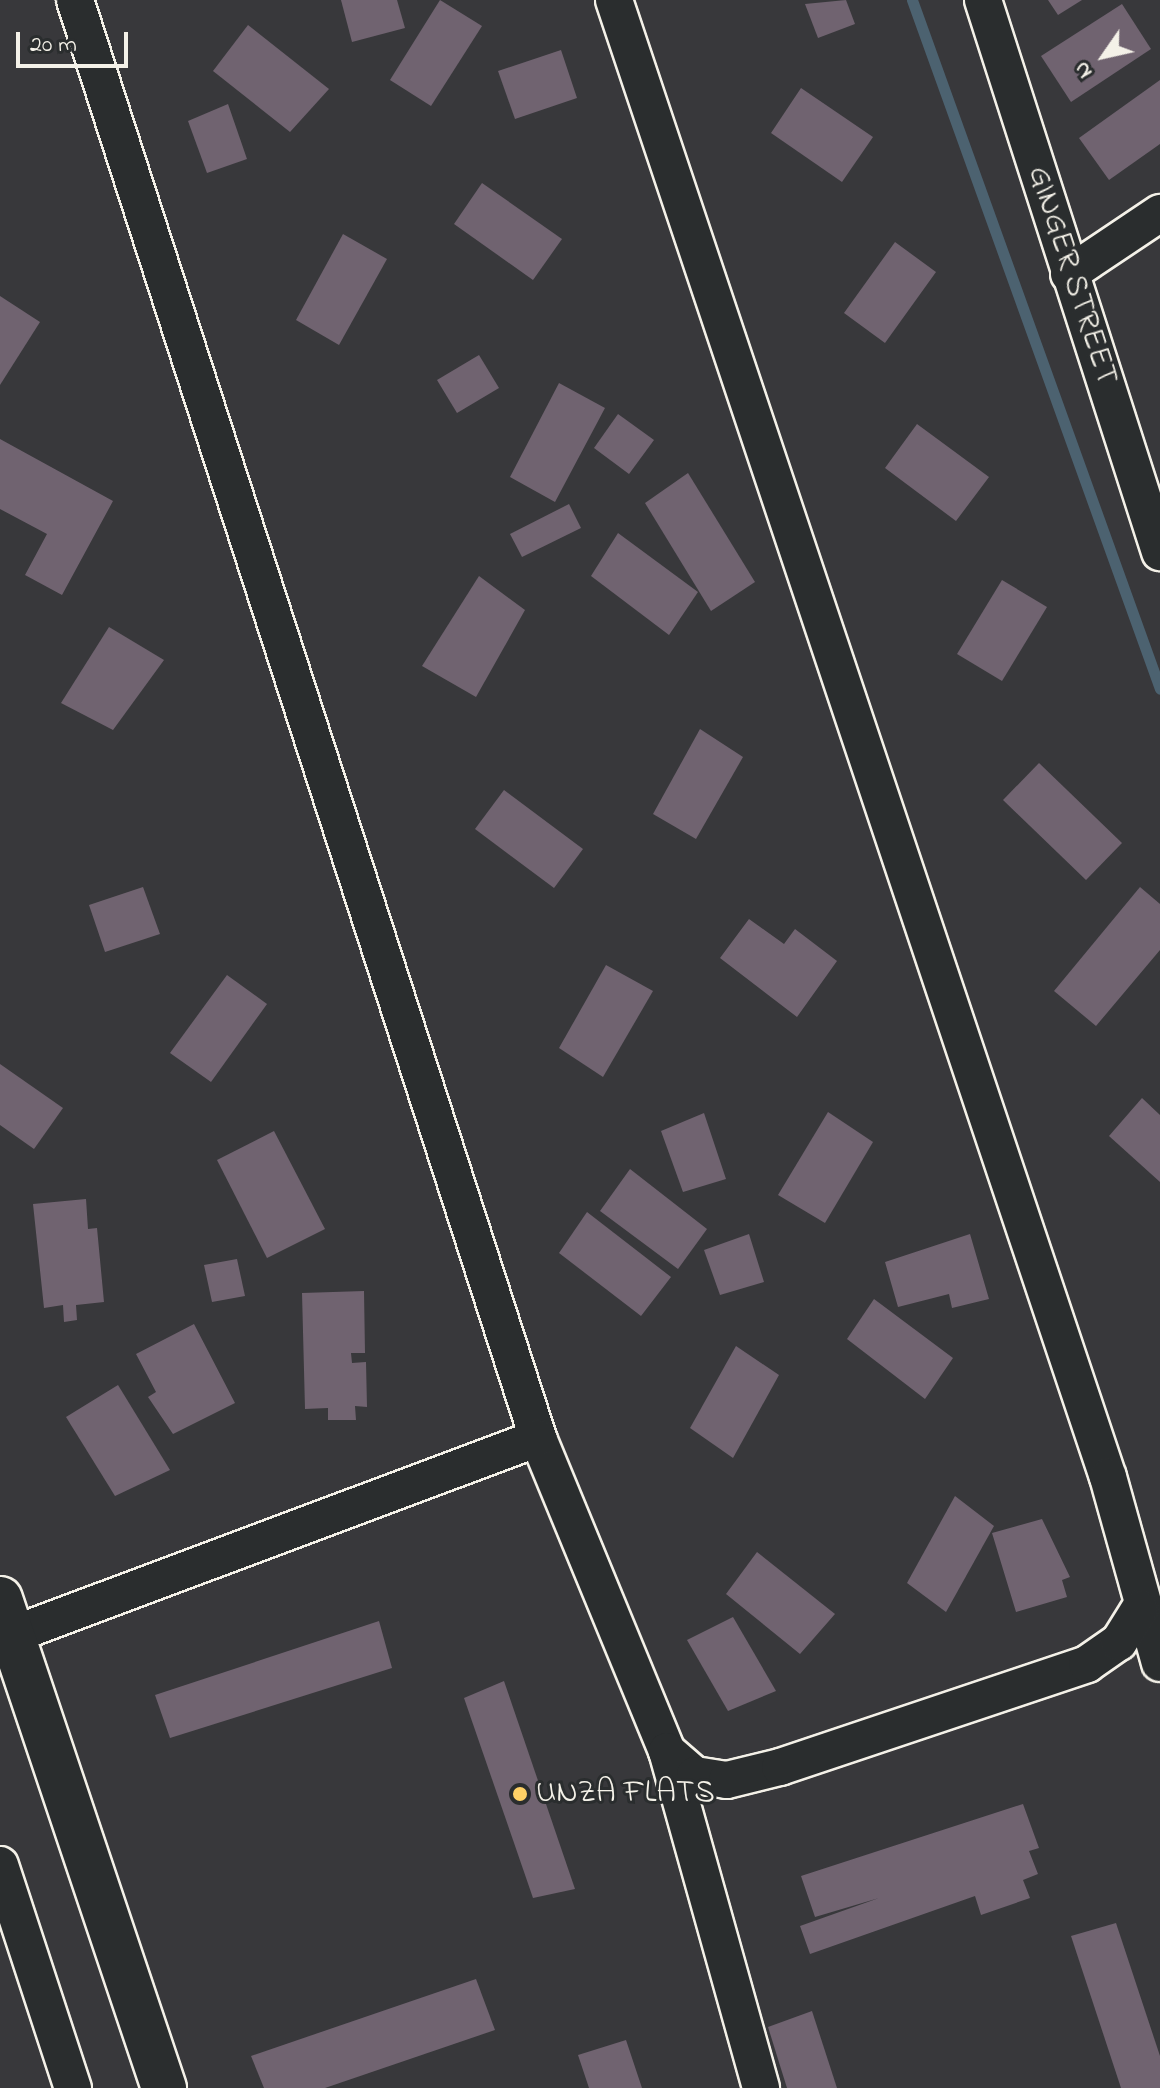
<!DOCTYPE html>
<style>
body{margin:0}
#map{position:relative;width:1160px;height:2088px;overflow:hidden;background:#38383b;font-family:"Indie Flower",sans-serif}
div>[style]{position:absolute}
.stream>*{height:11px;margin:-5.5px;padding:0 5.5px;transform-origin:5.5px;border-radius:5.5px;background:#4c6270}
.building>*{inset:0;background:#706370}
.roads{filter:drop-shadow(2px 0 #f4f1e8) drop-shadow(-2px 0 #f4f1e8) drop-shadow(0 2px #f4f1e8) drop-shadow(0 -2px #f4f1e8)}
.street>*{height:36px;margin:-18px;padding:0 18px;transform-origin:18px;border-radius:18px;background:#2a2d2e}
.secondary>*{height:44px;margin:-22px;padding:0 22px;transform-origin:22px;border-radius:22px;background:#2a2d2e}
.dots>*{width:22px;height:22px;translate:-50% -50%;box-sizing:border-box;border:4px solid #2a2d2e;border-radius:50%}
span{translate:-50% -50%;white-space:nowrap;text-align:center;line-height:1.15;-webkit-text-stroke:6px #2a2d2e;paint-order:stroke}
.street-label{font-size:32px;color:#f4f1e8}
.poi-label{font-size:32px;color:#f4f1e8}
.left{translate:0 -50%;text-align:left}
.north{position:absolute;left:1064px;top:16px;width:80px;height:80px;-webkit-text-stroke:6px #2a2d2e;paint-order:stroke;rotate:236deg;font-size:22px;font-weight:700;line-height:32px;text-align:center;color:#f4f1e8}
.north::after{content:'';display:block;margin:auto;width:28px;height:36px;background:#f4f1e8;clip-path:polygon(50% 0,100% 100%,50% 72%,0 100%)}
.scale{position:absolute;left:16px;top:32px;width:112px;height:36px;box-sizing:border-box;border:4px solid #f4f1e8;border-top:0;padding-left:10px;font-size:24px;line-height:28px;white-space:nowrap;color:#f4f1e8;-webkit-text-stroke:6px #2a2d2e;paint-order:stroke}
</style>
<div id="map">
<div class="stream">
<i style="left:912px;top:0;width:732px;rotate:70.2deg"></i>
</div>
<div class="building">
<i style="clip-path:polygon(341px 0,397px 0,405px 28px,352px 42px)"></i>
<i style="clip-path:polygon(440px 0,482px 26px,431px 106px,390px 80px)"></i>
<i style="clip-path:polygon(846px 0,855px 24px,818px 38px,805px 4px)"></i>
<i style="clip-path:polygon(1048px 0,1082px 0,1058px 15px)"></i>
<i style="clip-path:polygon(1122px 4px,1151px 49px,1071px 102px,1041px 56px)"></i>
<i style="clip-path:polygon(248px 25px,329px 89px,290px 132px,213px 71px)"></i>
<i style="clip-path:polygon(561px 50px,577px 98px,515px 119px,498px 71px)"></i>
<i style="clip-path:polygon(1160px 80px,1160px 144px,1109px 180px,1079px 138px)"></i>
<i style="clip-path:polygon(801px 88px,873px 137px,842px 182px,771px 133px)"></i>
<i style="clip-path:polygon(228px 104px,247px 159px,207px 173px,188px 121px)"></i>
<i style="clip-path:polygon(482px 183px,562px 239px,533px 280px,454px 224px)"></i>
<i style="clip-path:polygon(343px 234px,387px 259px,339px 345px,296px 320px)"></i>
<i style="clip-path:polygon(895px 242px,936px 272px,885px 343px,844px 313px)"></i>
<i style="clip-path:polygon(0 296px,40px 322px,0 385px)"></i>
<i style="clip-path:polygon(479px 355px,499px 388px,457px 413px,437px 380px)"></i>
<i style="clip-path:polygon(559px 383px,605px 408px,555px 502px,510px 477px)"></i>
<i style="clip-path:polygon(618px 414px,654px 440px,629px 474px,594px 448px)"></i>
<i style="clip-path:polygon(917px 424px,989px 477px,956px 521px,885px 468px)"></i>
<i style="clip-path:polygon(0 439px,113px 501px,62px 595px,25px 575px,47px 534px,0 509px)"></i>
<i style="clip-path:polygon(688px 473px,755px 582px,711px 611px,645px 503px)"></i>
<i style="clip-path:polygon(569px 504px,581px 528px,522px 557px,510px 534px)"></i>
<i style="clip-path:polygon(618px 533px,698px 592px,669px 635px,591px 576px)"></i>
<i style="clip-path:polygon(479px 576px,525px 610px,476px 697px,422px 666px)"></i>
<i style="clip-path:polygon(1002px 580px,1047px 607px,1002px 681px,957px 654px)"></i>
<i style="clip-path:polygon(109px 627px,164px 660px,113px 730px,61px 703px)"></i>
<i style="clip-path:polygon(700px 729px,743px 757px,696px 839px,653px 814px)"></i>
<i style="clip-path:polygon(1039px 763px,1122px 843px,1086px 880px,1003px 800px)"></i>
<i style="clip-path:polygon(504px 790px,583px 849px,554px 888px,475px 829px)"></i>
<i style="clip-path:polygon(143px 887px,160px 934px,105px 952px,89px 905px)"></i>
<i style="clip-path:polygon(1140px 887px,1160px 904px,1160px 950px,1096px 1026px,1054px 991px)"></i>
<i style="clip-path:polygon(749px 919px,784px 944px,795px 929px,837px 961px,797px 1017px,720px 958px)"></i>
<i style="clip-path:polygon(606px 965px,653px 991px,603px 1077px,559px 1048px)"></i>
<i style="clip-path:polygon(227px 975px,267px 1004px,211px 1082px,170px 1053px)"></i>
<i style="clip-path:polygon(0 1064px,63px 1108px,34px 1149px,0 1125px)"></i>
<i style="clip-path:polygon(1142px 1098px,1160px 1115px,1160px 1182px,1109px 1136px)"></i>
<i style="clip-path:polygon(828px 1112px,873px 1142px,825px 1223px,778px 1195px)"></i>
<i style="clip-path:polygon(704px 1113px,726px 1179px,683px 1192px,661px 1131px)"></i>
<i style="clip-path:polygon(274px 1131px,325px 1229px,267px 1258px,217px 1160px)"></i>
<i style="clip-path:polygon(630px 1169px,707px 1229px,678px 1269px,600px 1211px)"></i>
<i style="clip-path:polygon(86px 1199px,88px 1229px,97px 1228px,104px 1302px,76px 1305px,77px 1320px,64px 1322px,63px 1305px,44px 1308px,33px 1204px)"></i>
<i style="clip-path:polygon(587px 1212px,671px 1277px,641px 1316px,559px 1253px)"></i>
<i style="clip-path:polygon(749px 1234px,764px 1282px,720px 1295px,704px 1250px)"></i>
<i style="clip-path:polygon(970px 1234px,989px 1299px,952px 1308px,949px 1294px,898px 1307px,885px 1262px)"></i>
<i style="clip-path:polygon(237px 1259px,245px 1296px,212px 1302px,204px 1265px)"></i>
<i style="clip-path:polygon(364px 1291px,365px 1353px,351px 1353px,352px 1363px,366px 1362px,367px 1407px,355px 1406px,356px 1420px,328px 1420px,328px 1408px,305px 1409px,302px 1293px)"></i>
<i style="clip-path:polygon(874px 1299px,953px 1358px,925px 1399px,847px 1339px)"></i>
<i style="clip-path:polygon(194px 1324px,235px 1403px,173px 1434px,148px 1397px,156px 1392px,136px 1354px)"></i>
<i style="clip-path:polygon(736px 1346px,779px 1375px,733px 1458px,690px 1428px)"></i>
<i style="clip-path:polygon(118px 1385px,170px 1470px,115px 1496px,66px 1417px)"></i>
<i style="clip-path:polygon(955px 1496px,994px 1526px,946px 1612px,907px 1583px)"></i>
<i style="clip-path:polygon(1042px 1519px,1070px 1577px,1062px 1580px,1067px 1597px,1016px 1612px,992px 1533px)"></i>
<i style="clip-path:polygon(757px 1552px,835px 1614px,800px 1654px,726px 1594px)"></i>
<i style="clip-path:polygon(733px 1617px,776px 1691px,728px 1711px,687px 1640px)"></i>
<i style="clip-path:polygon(379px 1621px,392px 1668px,170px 1738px,155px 1695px)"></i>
<i style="clip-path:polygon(504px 1681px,575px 1889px,533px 1898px,464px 1698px)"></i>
<i style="clip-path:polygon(1023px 1804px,1039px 1848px,1029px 1851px,1038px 1874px,1023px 1880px,1030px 1898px,981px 1915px,975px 1896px,810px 1954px,800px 1926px,879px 1898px,815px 1917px,801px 1876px)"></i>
<i style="clip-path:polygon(1116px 1923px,1160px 2056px,1160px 2088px,1121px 2088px,1071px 1936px)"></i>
<i style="clip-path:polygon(476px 1979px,495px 2030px,325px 2088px,264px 2088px,251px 2056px)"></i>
<i style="clip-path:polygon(812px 2011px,837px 2088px,787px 2088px,768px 2027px)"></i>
<i style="clip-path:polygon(626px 2040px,642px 2088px,589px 2088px,578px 2055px)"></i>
</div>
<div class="roads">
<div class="street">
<i style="left:75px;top:0;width:1511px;rotate:72.15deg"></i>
<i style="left:538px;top:1438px;width:339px;rotate:67.6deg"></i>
<i style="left:667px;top:1751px;width:350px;rotate:74.4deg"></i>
<i style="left:614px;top:0;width:1557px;rotate:71.51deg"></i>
<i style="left:1108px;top:1477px;width:193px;rotate:74.4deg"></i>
<i style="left:983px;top:0;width:580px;rotate:72.22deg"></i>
<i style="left:1069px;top:274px;width:110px;rotate:-33.8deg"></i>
<i style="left:12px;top:1635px;width:562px;rotate:-20.53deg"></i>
<i style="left:667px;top:1751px;width:37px;rotate:41deg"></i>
<i style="left:695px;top:1775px;width:32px;rotate:9deg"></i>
<i style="left:727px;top:1780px;width:55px;rotate:-13.8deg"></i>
<i style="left:780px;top:1767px;width:324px;rotate:-18.5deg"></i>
<i style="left:1087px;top:1664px;width:39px;rotate:-35deg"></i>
<i style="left:1119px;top:1642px;width:39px;rotate:-58deg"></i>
<i style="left:0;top:1865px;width:235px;rotate:71.9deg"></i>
</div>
<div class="secondary">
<i style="left:0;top:1599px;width:516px;rotate:71.46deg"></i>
</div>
</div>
<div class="dots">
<i style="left:520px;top:1794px;background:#ffd166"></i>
</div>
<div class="street-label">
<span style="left:1071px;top:276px;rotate:72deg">GINGER STREET</span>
</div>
<div class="poi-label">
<span class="left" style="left:536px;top:1794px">UNZA FLATS</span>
</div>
<div class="north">N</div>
<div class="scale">20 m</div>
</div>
